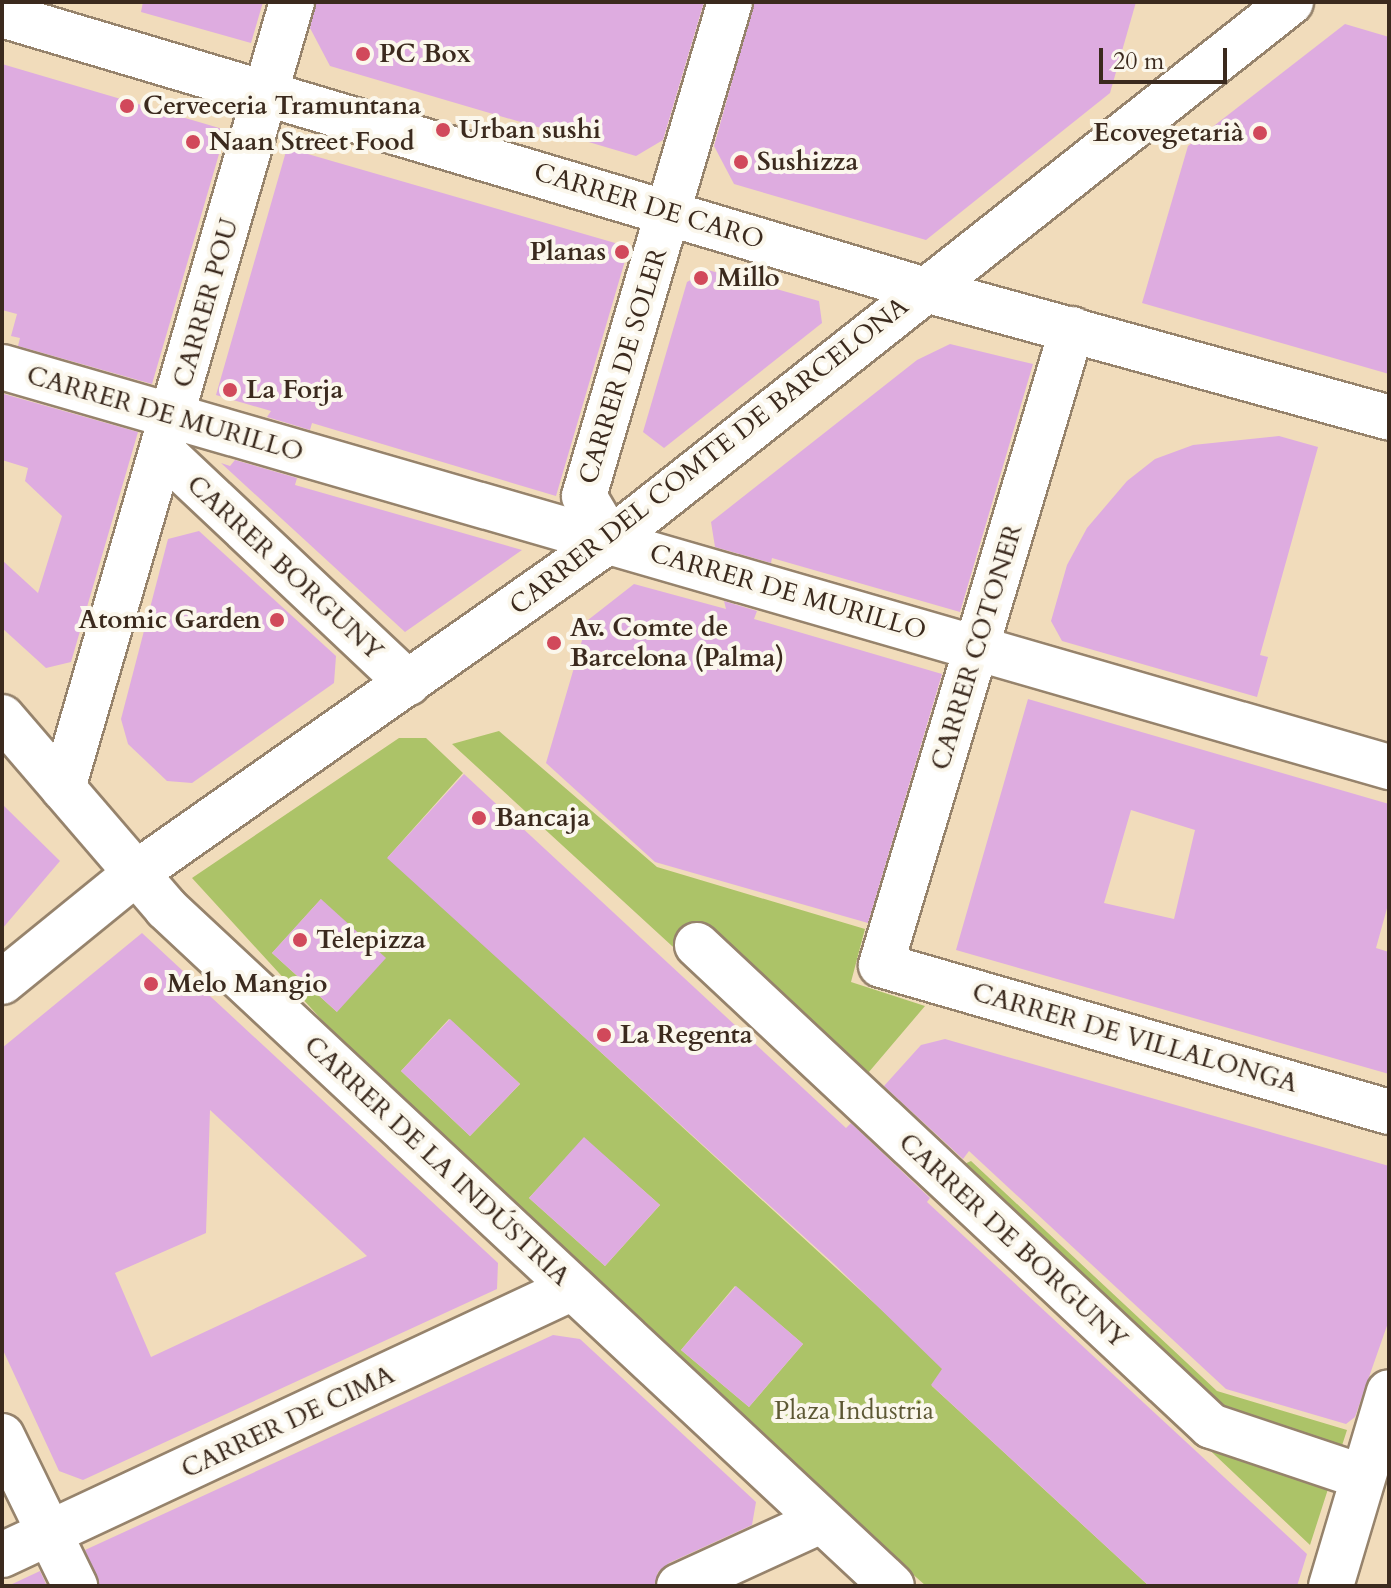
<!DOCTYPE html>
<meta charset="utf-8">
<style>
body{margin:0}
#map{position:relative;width:1391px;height:1588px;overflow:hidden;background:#f1dcbb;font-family:Cardo,serif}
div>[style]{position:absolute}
.green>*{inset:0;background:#acc368}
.building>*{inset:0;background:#deace0}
.roads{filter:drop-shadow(2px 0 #96836c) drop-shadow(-2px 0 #96836c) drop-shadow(0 2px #96836c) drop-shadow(0 -2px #96836c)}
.minor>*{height:44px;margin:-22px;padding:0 22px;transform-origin:22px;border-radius:22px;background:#fff}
.dots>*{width:22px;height:22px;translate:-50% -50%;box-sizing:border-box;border:4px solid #fbf7ec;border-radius:50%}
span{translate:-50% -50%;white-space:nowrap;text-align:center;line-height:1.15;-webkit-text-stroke:8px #fbf7ec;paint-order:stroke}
.poi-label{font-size:26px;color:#3b2a1e;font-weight:700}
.left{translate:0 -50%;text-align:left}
.right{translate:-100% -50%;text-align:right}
.street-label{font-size:26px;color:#3b2a1e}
.park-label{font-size:26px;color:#5d5834}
.frame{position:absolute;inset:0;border:4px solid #3b2a1e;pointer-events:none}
.scale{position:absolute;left:1099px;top:48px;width:128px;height:36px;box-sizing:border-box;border:4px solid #3b2a1e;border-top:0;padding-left:10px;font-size:24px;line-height:28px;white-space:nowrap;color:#3b2a1e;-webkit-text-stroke:6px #fbf7ec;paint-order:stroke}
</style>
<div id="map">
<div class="green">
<i style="clip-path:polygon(499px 731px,657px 867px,865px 929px,851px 982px,925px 1006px,857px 1086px,960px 1166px,971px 1161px,1217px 1391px,1347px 1430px,1310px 1545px,842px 1102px,452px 744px)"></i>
<i style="clip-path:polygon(evenodd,399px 738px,426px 738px,463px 773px,388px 857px,944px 1367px,932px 1386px,1149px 1586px,926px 1586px,673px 1361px,343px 1043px,192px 878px,399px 738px,321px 899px,337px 1012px,272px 953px,321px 899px,399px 738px,449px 1019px,520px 1084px,470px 1136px,401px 1071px,449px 1019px,399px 738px,584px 1138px,660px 1205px,605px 1266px,529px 1198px,584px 1138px,399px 738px,735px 1286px,803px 1344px,749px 1407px,681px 1350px,735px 1286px)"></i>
</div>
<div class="building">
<i style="clip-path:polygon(143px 2px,263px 2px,251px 43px,141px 12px)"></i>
<i style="clip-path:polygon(316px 2px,704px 2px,663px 140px,636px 156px,330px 66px,310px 28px)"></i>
<i style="clip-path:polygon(754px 2px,1136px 2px,1110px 93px,926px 240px,734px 184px,714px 146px)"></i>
<i style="clip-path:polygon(1345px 24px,1389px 37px,1389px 374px,1142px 303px,1188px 146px)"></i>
<i style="clip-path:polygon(2px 64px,226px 130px,152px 384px,18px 346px,20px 338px,11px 336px,17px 314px,2px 310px)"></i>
<i style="clip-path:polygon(287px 148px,629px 247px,556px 496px,312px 423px,310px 430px,267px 417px,271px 411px,216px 395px)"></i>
<i style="clip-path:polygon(708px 270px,819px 301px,822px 323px,664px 448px,643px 432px,687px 282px)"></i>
<i style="clip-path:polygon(950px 344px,1033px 364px,960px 612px,772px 558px,771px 563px,715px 547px,711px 522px,917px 360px)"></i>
<i style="clip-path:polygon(4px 394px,138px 432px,71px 662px,46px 668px,2px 628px,2px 560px,38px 593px,62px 516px,25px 481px,28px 468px,2px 460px)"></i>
<i style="clip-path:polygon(1279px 436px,1318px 447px,1260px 655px,1268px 657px,1257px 697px,1062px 641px,1051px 621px,1067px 565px,1087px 528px,1127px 481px,1155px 459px,1193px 445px)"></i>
<i style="clip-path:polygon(235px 460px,297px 478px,295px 485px,522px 550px,405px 632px,221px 463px,230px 466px)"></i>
<i style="clip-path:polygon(199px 531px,336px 656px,334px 683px,192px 783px,167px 781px,128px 744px,121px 719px,168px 539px)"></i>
<i style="clip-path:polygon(634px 584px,726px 609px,724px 601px,757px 611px,754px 619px,942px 674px,868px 923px,655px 862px,546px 763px,588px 620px)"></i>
<i style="clip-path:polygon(evenodd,1028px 699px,1389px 804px,1389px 901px,1376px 948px,1389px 952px,1389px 1074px,956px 950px,1028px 699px,1131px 810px,1195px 830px,1174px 919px,1104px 903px,1131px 810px)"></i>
<i style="clip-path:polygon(464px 774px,846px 1128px,851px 1123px,930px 1198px,927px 1202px,1307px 1554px,1297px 1586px,1149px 1586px,931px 1385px,942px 1369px,834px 1264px,387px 858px)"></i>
<i style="clip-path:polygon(2px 804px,60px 861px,2px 929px)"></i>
<i style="clip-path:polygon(321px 899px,386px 958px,337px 1012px,272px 953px)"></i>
<i style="clip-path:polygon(evenodd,142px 933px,498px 1263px,497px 1289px,83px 1480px,59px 1471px,2px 1348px,2px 1048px,142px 933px,210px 1110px,367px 1256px,151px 1357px,115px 1273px,206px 1233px,210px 1110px)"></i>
<i style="clip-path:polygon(450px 1019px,520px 1084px,470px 1136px,401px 1071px)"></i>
<i style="clip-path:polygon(945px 1039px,1389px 1166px,1389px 1320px,1355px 1417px,1346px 1424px,1226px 1389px,969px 1151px,963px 1159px,884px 1086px,921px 1045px)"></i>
<i style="clip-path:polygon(584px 1137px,660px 1205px,605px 1266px,529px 1198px)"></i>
<i style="clip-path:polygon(736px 1286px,803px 1344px,749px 1407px,681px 1350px)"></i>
<i style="clip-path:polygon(553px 1335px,580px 1339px,756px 1502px,752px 1525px,669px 1563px,658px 1572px,654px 1586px,100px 1586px,85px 1550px)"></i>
<i style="clip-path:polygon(40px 1571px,47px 1586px,8px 1586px)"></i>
</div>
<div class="roads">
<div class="minor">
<i style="left:2px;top:15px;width:960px;rotate:16.58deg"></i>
<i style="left:922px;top:289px;width:484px;rotate:15.4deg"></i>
<i style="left:1072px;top:329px;width:664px;rotate:106.72deg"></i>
<i style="left:881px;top:965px;width:529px;rotate:16.14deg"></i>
<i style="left:2px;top:367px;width:1444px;rotate:16.09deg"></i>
<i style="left:163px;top:452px;width:337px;rotate:43.3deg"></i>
<i style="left:610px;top:540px;width:51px;rotate:-120.6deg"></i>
<i style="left:584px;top:496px;width:515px;rotate:-73.54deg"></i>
<i style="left:2px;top:717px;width:252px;rotate:49.3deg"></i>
<i style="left:166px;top:908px;width:993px;rotate:43.04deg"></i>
<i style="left:63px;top:788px;width:819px;rotate:-73.76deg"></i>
<i style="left:697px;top:945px;width:704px;rotate:43.1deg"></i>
<i style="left:1211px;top:1426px;width:160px;rotate:18.5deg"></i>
<i style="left:2px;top:982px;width:173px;rotate:-39.1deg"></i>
<i style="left:136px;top:873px;width:579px;rotate:-35.09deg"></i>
<i style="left:610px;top:540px;width:868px;rotate:-38.31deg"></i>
<i style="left:2px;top:1436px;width:167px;rotate:64deg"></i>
<i style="left:2px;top:1555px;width:630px;rotate:-25.06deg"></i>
<i style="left:679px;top:1586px;width:156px;rotate:-24.6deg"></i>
<i style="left:1331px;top:1586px;width:202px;rotate:-73.4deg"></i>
</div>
</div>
<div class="dots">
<i style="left:363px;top:54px;background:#d1495b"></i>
<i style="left:127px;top:106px;background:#d1495b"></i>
<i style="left:443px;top:130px;background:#d1495b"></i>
<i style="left:1260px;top:133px;background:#d1495b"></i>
<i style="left:193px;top:142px;background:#d1495b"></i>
<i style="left:741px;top:162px;background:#d1495b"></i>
<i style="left:622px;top:252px;background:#d1495b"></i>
<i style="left:701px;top:278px;background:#d1495b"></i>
<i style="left:230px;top:390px;background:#d1495b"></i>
<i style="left:277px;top:620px;background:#d1495b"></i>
<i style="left:554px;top:643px;background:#d1495b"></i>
<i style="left:479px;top:818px;background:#d1495b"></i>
<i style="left:300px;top:940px;background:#d1495b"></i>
<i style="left:151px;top:984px;background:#d1495b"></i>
<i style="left:604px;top:1035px;background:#d1495b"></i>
</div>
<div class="poi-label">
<span class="left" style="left:379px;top:54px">PC Box</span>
<span class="left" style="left:143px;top:106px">Cerveceria Tramuntana</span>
<span class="left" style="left:459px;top:130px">Urban sushi</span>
<span class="right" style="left:1244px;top:133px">Ecovegetarià</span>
<span class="left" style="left:209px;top:142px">Naan Street Food</span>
<span class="left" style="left:757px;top:162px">Sushizza</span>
<span class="right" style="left:606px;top:252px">Planas</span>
<span class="left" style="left:717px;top:278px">Millo</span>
<span class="left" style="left:246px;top:390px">La Forja</span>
<span class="right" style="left:261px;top:620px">Atomic Garden</span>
<span class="left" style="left:570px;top:643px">Av. Comte de<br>Barcelona (Palma)</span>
<span class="left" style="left:495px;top:818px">Bancaja</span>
<span class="left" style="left:316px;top:940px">Telepizza</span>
<span class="left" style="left:167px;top:984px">Melo Mangio</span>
<span class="left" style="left:620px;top:1035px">La Regenta</span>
</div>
<div class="street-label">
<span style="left:649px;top:206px;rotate:17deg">CARRER DE CARO</span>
<span style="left:206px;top:303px;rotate:-74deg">CARRER POU</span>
<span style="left:623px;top:366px;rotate:-73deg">CARRER DE SOLER</span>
<span style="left:165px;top:414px;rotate:16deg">CARRER DE MURILLO</span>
<span style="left:709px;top:456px;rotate:-38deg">CARRER DEL COMTE DE BARCELONA</span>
<span style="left:285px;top:568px;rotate:43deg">CARRER BORGUNY</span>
<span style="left:788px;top:592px;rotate:16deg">CARRER DE MURILLO</span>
<span style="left:977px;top:647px;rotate:-73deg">CARRER COTONER</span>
<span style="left:1135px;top:1038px;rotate:16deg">CARRER DE VILLALONGA</span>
<span style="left:437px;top:1161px;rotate:43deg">CARRER DE LA INDÚSTRIA</span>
<span style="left:1013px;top:1241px;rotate:43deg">CARRER DE BORGUNY</span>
<span style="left:288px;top:1422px;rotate:-25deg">CARRER DE CIMA</span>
</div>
<div class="park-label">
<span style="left:854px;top:1411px">Plaza Industria</span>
</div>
<div class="frame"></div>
<div class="scale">20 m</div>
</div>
